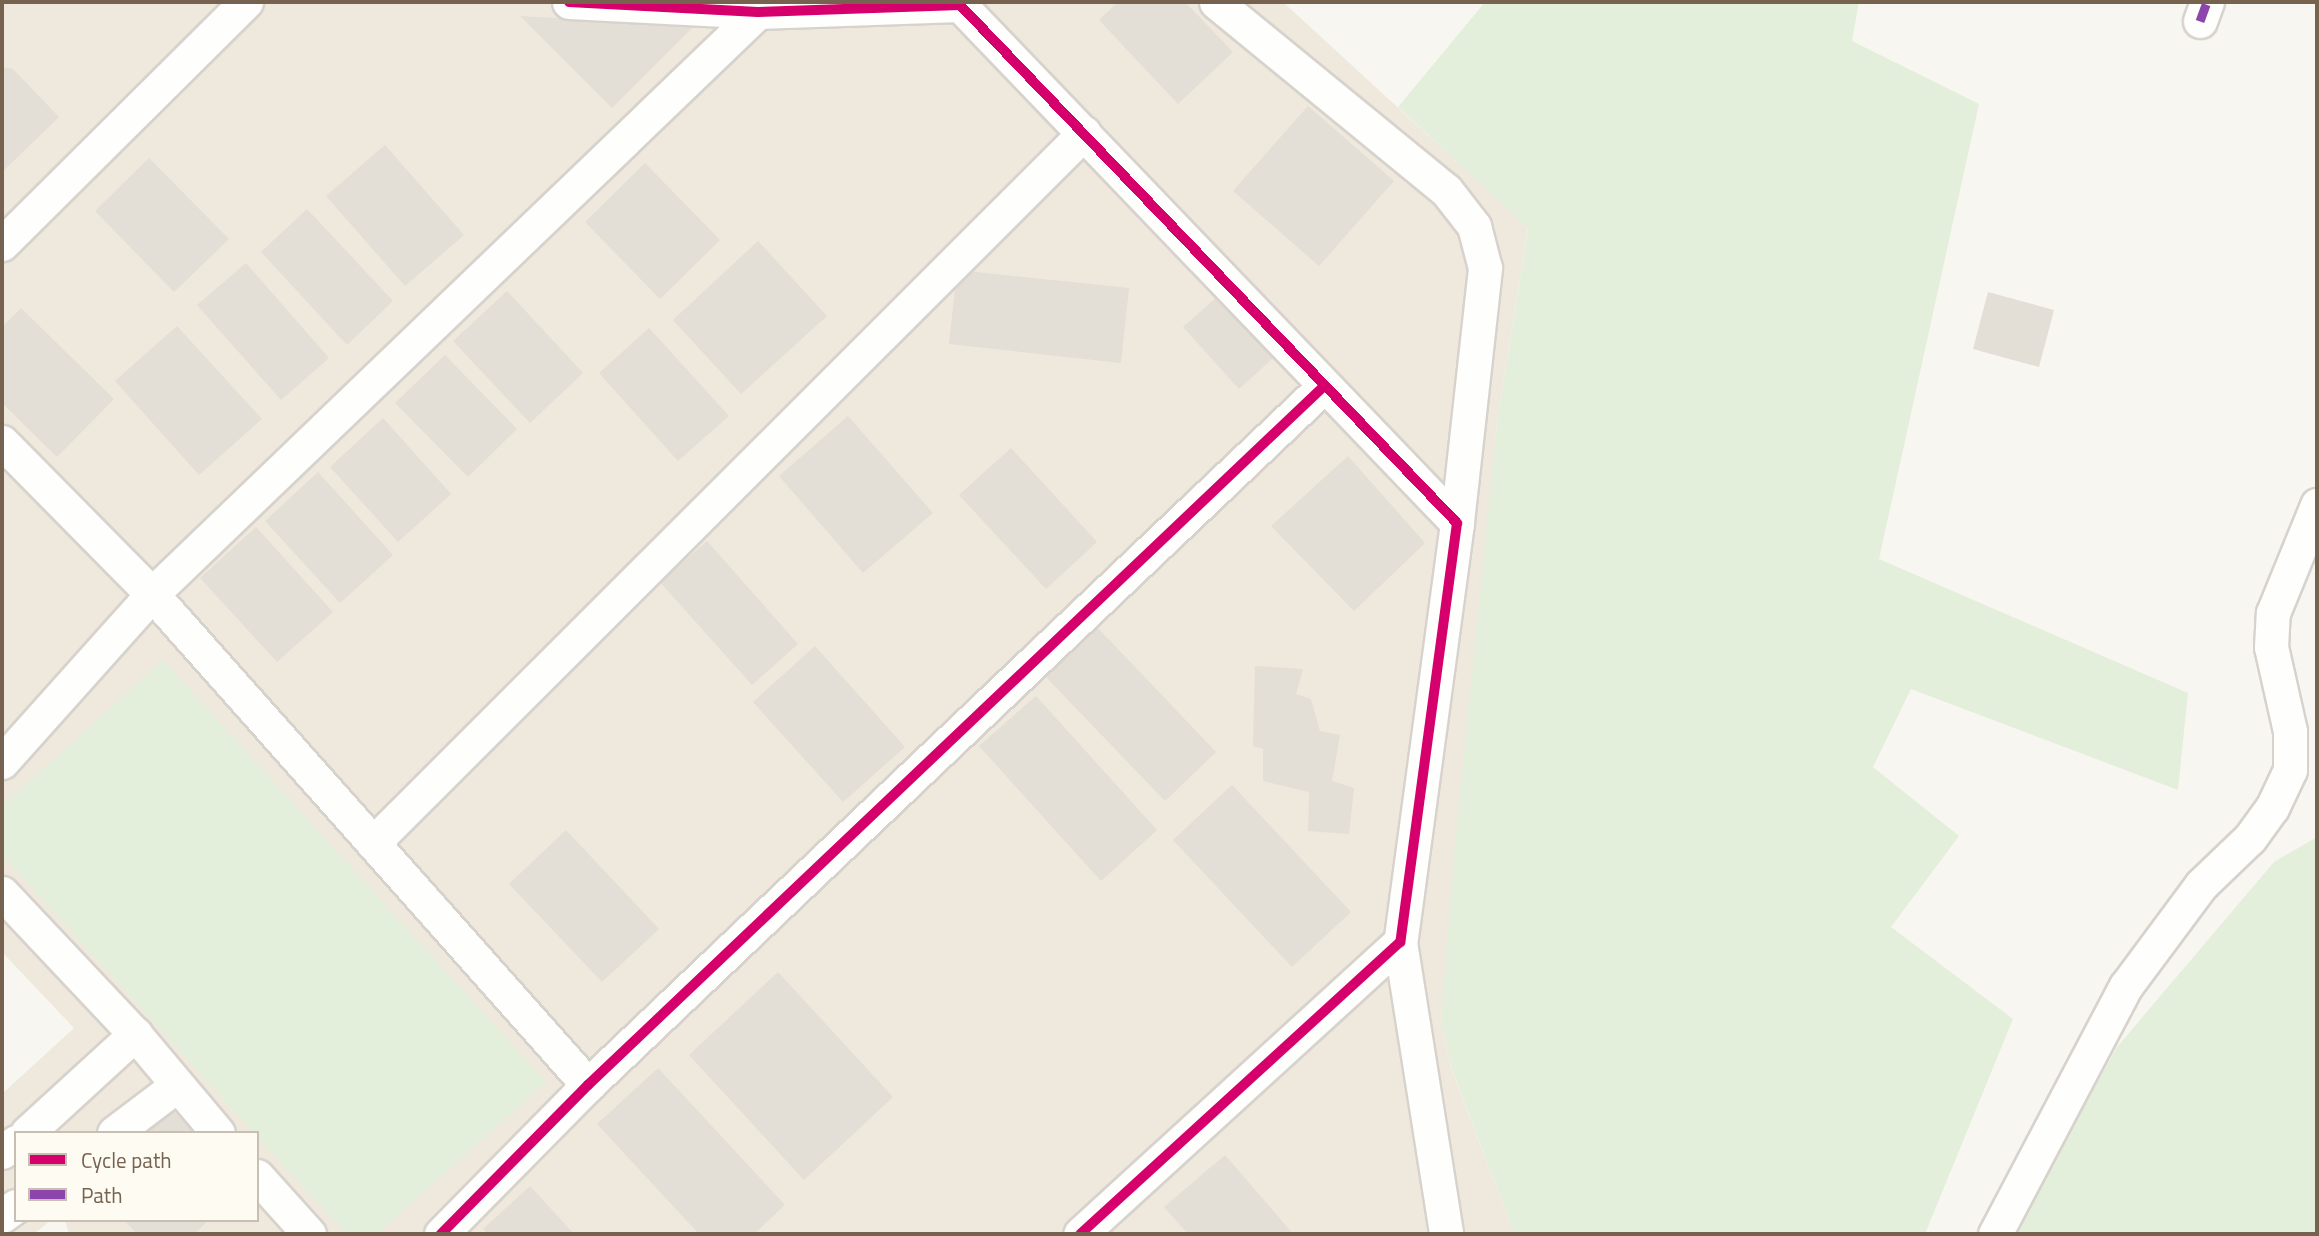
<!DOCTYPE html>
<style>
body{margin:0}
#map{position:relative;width:2319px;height:1236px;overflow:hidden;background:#f8f6f0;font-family:"Titillium Web",sans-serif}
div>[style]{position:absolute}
.residential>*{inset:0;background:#efe8dd}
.green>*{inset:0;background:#e4efdb}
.building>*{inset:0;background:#e3ded6}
.roads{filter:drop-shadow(2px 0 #d7d2cc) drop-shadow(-2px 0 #d7d2cc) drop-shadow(0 2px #d7d2cc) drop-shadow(0 -2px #d7d2cc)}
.street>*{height:33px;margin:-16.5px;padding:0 16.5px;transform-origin:16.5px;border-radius:16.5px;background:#fefefd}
.quiet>*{height:9px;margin-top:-4.5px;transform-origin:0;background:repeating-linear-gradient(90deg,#8e44ad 0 18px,transparent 0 27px)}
.cycleway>*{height:10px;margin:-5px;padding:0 5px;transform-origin:5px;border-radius:5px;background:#d6006c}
span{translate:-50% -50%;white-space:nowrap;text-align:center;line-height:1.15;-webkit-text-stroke:5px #fefbf2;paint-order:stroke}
.frame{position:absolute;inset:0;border:4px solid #76624f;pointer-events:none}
.legend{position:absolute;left:14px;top:1131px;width:245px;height:91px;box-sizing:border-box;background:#fefbf2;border:2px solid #c8beb1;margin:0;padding:9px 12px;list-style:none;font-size:21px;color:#76624f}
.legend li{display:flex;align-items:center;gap:14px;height:35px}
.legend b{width:35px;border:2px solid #c8beb1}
</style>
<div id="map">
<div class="residential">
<i style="clip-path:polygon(2px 2px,1283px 2px,1528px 227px,1497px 423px,1441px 1020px,1451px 1068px,1514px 1234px,69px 1234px,65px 1220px,257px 1220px,257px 1133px,16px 1133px,16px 1220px,51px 1220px,34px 1234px,2px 1234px,2px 1094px,74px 1028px,2px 952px)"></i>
</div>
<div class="green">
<i style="clip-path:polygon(1485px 2px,1859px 2px,1852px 41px,1979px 104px,1879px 559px,2188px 693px,2178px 790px,1911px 689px,1873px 767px,1959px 836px,1891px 927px,2013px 1019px,1925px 1234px,1514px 1234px,1451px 1067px,1441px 1020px,1455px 842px,1497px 423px,1528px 228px,1398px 107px)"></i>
<i style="clip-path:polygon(163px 660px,546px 1082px,377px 1234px,346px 1234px,257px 1137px,257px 1133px,254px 1133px,2px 855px,2px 806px)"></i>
<i style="clip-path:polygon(2317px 837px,2317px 1234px,2013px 1234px,2117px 1047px,2274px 862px)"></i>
</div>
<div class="building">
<i style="clip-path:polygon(1118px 2px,1185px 2px,1233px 52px,1178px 104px,1099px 20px)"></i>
<i style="clip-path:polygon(520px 16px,694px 26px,612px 108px)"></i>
<i style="clip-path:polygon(2px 67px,13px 69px,59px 117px,2px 172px)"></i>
<i style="clip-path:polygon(1308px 106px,1394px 181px,1319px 266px,1233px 191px)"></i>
<i style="clip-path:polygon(385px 145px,464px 235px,405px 286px,326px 196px)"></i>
<i style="clip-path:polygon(149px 158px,229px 239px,174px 292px,95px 211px)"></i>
<i style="clip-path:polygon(645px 163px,720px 240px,660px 299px,585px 222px)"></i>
<i style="clip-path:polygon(307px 209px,393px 301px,347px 345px,261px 252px)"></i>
<i style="clip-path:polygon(758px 241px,827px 316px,741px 394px,673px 320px)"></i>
<i style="clip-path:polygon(246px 263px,329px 358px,281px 400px,197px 305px)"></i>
<i style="clip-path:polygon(957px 270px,1129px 288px,1121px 363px,949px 344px)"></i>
<i style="clip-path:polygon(1226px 289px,1282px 350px,1239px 389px,1183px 327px)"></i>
<i style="clip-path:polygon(507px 291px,583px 373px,530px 423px,453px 341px)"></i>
<i style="clip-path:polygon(1988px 292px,2054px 310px,2039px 367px,1973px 349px)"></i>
<i style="clip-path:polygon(21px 308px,114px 399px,57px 457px,2px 403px,2px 327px)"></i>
<i style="clip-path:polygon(177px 326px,262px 419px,199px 475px,115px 381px)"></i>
<i style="clip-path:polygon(649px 328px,729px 416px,678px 461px,599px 373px)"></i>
<i style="clip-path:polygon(445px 355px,517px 429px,468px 477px,395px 403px)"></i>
<i style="clip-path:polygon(848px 416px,933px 513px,863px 573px,779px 476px)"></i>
<i style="clip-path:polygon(383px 418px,451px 494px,398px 542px,330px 467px)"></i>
<i style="clip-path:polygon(1011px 448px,1097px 542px,1046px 589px,959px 495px)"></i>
<i style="clip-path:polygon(1348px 456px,1425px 543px,1354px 611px,1271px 526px)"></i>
<i style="clip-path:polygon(318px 472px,393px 555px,340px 603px,265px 521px)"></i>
<i style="clip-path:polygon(256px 527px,333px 612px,277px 662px,200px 578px)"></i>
<i style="clip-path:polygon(707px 541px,798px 644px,752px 685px,660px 582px)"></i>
<i style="clip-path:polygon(1096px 626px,1216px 752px,1165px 801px,1045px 676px)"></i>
<i style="clip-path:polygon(815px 646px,905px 747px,843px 802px,753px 702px)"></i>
<i style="clip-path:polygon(1255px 666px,1303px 669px,1296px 694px,1311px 699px,1320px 731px,1340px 735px,1332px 781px,1354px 788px,1349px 834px,1308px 831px,1309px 792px,1263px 781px,1263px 749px,1253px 746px)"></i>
<i style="clip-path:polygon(1036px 696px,1157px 830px,1101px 881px,979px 746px)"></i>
<i style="clip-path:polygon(1232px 785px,1351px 912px,1292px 967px,1173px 840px)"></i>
<i style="clip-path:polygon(566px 830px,659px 929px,602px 982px,509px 884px)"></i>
<i style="clip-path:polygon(778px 972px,893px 1097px,804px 1180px,689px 1055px)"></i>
<i style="clip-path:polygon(658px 1068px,785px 1205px,754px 1234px,699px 1234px,597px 1124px)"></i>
<i style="clip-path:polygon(168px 1104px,194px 1133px,136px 1133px)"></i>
<i style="clip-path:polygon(1225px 1155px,1293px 1234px,1188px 1234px,1164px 1207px)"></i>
<i style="clip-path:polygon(530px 1186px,574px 1234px,488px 1234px,483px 1229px)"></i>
<i style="clip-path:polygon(124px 1220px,209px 1220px,194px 1234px,137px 1234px)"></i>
</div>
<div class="roads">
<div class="street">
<i style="left:569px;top:2px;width:189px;rotate:3deg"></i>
<i style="left:758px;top:12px;width:202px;rotate:-2deg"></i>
<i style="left:960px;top:5px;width:718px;rotate:46.19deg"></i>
<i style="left:1457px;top:523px;width:423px;rotate:97.7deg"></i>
<i style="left:1400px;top:942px;width:433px;rotate:137.6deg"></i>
<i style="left:1216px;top:2px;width:297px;rotate:39.3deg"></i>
<i style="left:1446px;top:190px;width:46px;rotate:52.1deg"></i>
<i style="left:1474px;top:226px;width:43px;rotate:75.3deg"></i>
<i style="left:1485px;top:268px;width:257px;rotate:96.3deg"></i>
<i style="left:2200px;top:21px;width:20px;rotate:-70deg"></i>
<i style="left:2px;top:244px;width:344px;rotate:-44.8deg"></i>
<i style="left:2px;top:442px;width:214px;rotate:45.4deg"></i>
<i style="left:152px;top:594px;width:657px;rotate:48.4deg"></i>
<i style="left:2px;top:762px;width:225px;rotate:-48.2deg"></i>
<i style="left:152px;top:594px;width:840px;rotate:-43.84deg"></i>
<i style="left:373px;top:843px;width:1005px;rotate:-44.96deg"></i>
<i style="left:2px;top:893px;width:194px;rotate:46.7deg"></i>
<i style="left:135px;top:1034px;width:129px;rotate:50deg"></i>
<i style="left:1400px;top:942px;width:296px;rotate:81deg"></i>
<i style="left:27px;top:1133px;width:147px;rotate:-42.5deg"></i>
<i style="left:114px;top:1133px;width:78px;rotate:-37.2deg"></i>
<i style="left:2px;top:1152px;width:17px;rotate:-36deg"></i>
<i style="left:257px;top:1176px;width:78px;rotate:48.1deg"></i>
<i style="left:2px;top:1216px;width:17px;rotate:-36deg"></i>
<i style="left:441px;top:1234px;width:209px;rotate:-45.4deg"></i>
<i style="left:588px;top:1085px;width:1015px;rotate:-43.52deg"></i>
<i style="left:1995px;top:1234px;width:280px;rotate:-62.2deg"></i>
<i style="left:2126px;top:986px;width:126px;rotate:-53.4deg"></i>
<i style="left:2201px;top:885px;width:68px;rotate:-43.8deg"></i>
<i style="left:2250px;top:838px;width:37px;rotate:-54deg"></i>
<i style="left:2272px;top:808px;width:42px;rotate:-64.7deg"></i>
<i style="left:2290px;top:770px;width:39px;rotate:-90deg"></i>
<i style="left:2290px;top:731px;width:86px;rotate:-102.7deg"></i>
<i style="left:2271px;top:647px;width:34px;rotate:-87deg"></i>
<i style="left:2273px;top:613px;width:117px;rotate:-67.8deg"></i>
</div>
</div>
<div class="quiet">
<i style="left:2200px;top:21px;width:20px;rotate:-70deg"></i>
</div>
<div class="cycleway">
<i style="left:569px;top:2px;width:189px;rotate:3deg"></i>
<i style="left:758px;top:12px;width:202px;rotate:-2deg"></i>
<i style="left:960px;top:5px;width:718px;rotate:46.19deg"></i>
<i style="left:1457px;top:523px;width:423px;rotate:97.7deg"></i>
<i style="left:1400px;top:942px;width:433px;rotate:137.6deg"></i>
<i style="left:441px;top:1234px;width:209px;rotate:-45.4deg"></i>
<i style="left:588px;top:1085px;width:1015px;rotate:-43.52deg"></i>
</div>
<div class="frame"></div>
<ul class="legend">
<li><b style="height:9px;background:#d6006c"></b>Cycle path</li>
<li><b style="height:9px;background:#8e44ad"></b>Path</li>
</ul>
</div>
